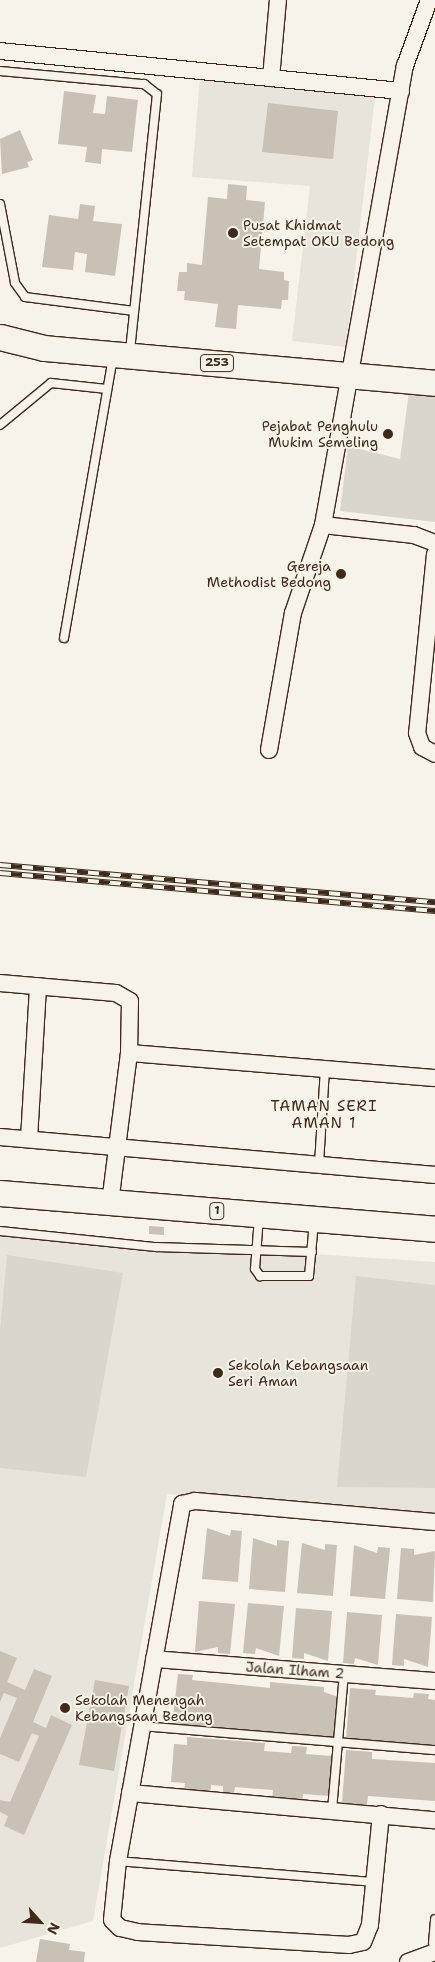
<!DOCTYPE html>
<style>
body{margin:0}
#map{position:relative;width:435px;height:1962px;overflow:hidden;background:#f7f3e8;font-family:"Shantell Sans",sans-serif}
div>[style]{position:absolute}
.built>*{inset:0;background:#e9e4d9}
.green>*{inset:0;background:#dbd6cb}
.building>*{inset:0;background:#c8c1b6}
.roads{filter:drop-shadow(1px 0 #3b2a1e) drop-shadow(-1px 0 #3b2a1e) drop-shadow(0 1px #3b2a1e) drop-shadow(0 -1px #3b2a1e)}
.lane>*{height:8px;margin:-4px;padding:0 4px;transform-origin:4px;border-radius:4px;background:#f7f3e8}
.street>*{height:16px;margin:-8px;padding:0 8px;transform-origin:8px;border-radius:8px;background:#f7f3e8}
.primary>*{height:25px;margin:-12.5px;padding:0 12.5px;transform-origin:12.5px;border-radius:12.5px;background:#f7f3e8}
.rail>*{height:5.5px;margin-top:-2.75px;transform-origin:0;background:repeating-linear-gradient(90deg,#f7f3e8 0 11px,#3b2a1e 0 22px);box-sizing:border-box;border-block:1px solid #3b2a1e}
.dots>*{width:14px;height:14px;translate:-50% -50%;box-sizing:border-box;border:2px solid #f7f3e8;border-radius:50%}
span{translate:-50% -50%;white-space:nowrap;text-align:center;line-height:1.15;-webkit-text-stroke:4px #f7f3e8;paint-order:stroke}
.shield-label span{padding:1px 4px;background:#f7f3e8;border:1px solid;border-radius:4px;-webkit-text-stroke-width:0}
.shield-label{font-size:12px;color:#3b2a1e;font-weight:700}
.poi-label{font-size:14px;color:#3b2a1e}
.left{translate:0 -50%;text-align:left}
.right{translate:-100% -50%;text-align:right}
.street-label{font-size:14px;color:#3b2a1e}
.neighbourhood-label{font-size:15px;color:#3b2a1e;letter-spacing:1px}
.north{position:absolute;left:15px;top:1897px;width:50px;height:50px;-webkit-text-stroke:4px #f7f3e8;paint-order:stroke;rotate:116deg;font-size:14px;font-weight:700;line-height:20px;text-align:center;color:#3b2a1e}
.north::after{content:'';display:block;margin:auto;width:18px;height:22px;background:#3b2a1e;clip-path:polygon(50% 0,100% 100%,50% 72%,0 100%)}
</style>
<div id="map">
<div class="built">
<i style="clip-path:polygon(200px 76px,375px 97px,346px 347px,292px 341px,310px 186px,192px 177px)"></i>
<i style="clip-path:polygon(0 1233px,435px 1262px,435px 1513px,167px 1494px,93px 1921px,0 1948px)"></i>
</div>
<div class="green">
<i style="clip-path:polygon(409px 391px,435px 394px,435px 522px,340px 511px,348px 446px,400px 459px)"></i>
<i style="clip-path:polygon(7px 1255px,123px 1273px,86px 1477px,0 1468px,0 1331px)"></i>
<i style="clip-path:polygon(356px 1276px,435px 1285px,435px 1488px,337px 1487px)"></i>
</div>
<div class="building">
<i style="clip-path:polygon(64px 91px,96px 95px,93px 113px,105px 114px,107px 96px,138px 100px,132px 152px,102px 149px,101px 164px,85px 162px,87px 147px,58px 144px)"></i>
<i style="clip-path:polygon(268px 103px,338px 111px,333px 159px,262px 152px)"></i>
<i style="clip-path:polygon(20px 130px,33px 160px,27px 162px,29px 167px,2px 174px,0 139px)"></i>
<i style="clip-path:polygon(228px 184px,247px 186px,246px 200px,265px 202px,259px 269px,284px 272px,284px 280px,289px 281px,288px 300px,282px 300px,281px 309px,238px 305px,236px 329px,215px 327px,218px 304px,184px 300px,185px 291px,177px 291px,179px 272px,187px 272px,187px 263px,202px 265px,208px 197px,227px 199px)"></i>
<i style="clip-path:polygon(80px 204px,95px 206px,93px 221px,122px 224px,115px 276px,85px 272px,87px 254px,75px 252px,73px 270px,42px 267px,49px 215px,78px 219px)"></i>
<i style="clip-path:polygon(149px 1226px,164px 1227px,164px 1235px,149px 1234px)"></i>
<i style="clip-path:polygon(207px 1528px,230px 1536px,231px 1530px,242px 1531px,238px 1582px,202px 1579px)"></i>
<i style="clip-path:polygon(253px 1538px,277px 1546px,277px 1540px,289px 1541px,285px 1592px,249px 1589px)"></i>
<i style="clip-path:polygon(302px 1543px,325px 1550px,325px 1544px,337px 1545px,333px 1596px,297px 1593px)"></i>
<i style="clip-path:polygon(354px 1545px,377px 1553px,378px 1547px,390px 1548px,385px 1599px,350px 1596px)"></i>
<i style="clip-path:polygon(401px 1548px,414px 1549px,414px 1555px,435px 1551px,433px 1602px,397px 1599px)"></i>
<i style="clip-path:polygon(199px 1601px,235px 1604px,230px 1654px,218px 1653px,218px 1647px,195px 1652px)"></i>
<i style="clip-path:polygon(248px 1603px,284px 1606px,279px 1656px,256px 1648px,255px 1654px,243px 1653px)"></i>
<i style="clip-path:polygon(296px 1608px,332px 1611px,328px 1661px,304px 1653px,304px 1659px,292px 1658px)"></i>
<i style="clip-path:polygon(347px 1612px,382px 1615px,378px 1665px,355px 1658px,354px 1664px,343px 1663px)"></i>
<i style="clip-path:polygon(396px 1614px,432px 1617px,428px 1667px,404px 1659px,404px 1666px,392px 1665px)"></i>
<i style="clip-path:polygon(0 1651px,17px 1658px,7px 1682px,25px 1690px,34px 1669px,52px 1676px,33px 1722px,46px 1728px,51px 1715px,72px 1725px,24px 1835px,4px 1826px,8px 1816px,0 1812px,0 1800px,10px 1802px,39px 1736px,32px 1733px,19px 1762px,0 1754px,0 1738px,17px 1698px,4px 1693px,0 1702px)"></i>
<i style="clip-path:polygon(178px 1674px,193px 1675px,192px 1680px,270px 1688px,270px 1682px,324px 1687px,324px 1692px,338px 1697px,334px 1741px,172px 1724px)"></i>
<i style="clip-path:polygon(95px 1680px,129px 1686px,114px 1771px,79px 1765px)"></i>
<i style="clip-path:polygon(350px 1688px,376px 1690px,375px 1695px,413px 1698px,414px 1693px,429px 1694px,428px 1699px,435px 1700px,435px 1746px,346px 1739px)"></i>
<i style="clip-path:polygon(187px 1737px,265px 1743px,264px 1751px,291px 1753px,292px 1746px,307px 1747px,306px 1754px,332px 1756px,329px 1796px,303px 1794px,302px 1803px,272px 1802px,273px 1790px,235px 1787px,234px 1794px,223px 1793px,223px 1786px,211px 1785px,210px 1796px,184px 1794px,185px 1783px,171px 1782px,174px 1744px,187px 1745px)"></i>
<i style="clip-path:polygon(346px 1750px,372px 1752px,372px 1759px,435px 1763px,435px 1801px,368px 1796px,367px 1805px,342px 1803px)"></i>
<i style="clip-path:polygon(40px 1939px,70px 1944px,69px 1950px,85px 1952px,84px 1962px,36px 1962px)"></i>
</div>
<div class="roads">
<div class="lane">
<i style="left:0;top:71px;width:145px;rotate:5.2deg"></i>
<i style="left:144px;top:84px;width:16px;rotate:38deg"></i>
<i style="left:157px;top:94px;width:258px;rotate:96deg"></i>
<i style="left:0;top:204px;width:80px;rotate:79.2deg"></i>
<i style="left:15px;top:283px;width:17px;rotate:54deg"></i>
<i style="left:25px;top:297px;width:110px;rotate:7.3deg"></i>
<i style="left:0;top:425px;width:66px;rotate:-39.5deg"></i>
<i style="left:51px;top:383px;width:56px;rotate:6.1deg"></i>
<i style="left:64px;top:638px;width:286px;rotate:-80.1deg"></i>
<i style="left:319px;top:1164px;width:95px;rotate:-86.4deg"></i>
<i style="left:259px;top:1217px;width:52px;rotate:94.4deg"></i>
<i style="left:255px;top:1269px;width:9px;rotate:54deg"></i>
<i style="left:260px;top:1276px;width:49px"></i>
<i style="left:309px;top:1276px;width:54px;rotate:-84.7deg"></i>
<i style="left:0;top:1231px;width:157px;rotate:5.9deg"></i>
<i style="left:156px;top:1247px;width:156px;rotate:1.8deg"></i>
<i style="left:142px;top:1726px;width:294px;rotate:4.7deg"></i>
<i style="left:332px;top:1810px;width:137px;rotate:-85deg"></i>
<i style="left:118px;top:1861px;width:257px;rotate:4.7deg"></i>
<i style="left:433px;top:1943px;width:24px;rotate:-85deg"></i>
</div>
<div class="street">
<i style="left:0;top:51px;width:403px;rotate:5.7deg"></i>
<i style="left:271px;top:78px;width:78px;rotate:-84.9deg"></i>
<i style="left:323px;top:525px;width:92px;rotate:6.3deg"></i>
<i style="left:414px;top:535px;width:22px;rotate:21deg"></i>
<i style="left:435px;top:554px;width:180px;rotate:95.7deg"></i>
<i style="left:417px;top:733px;width:15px;rotate:70deg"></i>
<i style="left:422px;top:747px;width:15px;rotate:28deg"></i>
<i style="left:269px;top:750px;width:139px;rotate:-80.1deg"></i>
<i style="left:293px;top:613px;width:93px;rotate:-71.2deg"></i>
<i style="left:323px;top:525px;width:466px;rotate:-79.9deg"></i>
<i style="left:405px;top:66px;width:70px;rotate:-70deg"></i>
<i style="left:0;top:983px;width:116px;rotate:4.9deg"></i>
<i style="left:116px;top:993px;width:16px;rotate:30deg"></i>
<i style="left:130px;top:1001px;width:52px;rotate:91.1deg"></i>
<i style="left:129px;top:1053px;width:151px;rotate:97.2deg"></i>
<i style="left:129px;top:1053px;width:307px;rotate:4.7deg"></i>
<i style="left:0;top:1137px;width:437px;rotate:5deg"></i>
<i style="left:29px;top:1139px;width:153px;rotate:-86.6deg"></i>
<i style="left:154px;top:1659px;width:282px;rotate:4.5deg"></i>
<i style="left:130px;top:1793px;width:306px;rotate:5.1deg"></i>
<i style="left:381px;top:1814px;width:112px;rotate:95.7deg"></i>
<i style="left:370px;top:1925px;width:18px;rotate:112deg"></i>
<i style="left:363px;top:1942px;width:14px;rotate:168deg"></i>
<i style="left:349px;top:1945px;width:211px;rotate:-176.5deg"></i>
<i style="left:138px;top:1932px;width:18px;rotate:-167deg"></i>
<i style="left:120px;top:1928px;width:11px;rotate:-135deg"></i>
<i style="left:112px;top:1920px;width:59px;rotate:-84.2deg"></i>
<i style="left:118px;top:1861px;width:363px;rotate:-79.8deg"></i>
<i style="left:182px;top:1504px;width:13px;rotate:-13deg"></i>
<i style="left:195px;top:1501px;width:241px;rotate:5deg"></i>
<i style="left:408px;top:1962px;width:29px;rotate:-20deg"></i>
</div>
<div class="primary">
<i style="left:0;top:337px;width:45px;rotate:14deg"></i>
<i style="left:44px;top:348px;width:393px;rotate:5.1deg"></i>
<i style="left:0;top:1193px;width:436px;rotate:4.7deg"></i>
</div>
</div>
<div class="rail">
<i style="left:0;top:865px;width:437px;rotate:4.9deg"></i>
<i style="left:0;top:873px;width:437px;rotate:5deg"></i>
</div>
<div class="dots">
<i style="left:233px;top:233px;background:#3b2a1e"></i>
<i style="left:388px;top:434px;background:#3b2a1e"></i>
<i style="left:341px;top:574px;background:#3b2a1e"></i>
<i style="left:218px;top:1373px;background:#3b2a1e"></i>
<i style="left:65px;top:1708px;background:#3b2a1e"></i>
</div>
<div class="shield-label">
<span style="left:217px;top:363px">253</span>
<span style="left:217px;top:1211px">1</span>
</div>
<div class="poi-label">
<span class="left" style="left:243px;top:233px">Pusat Khidmat<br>Setempat OKU Bedong</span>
<span class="right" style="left:378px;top:434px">Pejabat Penghulu<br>Mukim Semeling</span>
<span class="right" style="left:331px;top:574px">Gereja<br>Methodist Bedong</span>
<span class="left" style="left:228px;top:1373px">Sekolah Kebangsaan<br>Seri Aman</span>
<span class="left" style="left:75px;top:1708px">Sekolah Menengah<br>Kebangsaan Bedong</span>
</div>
<div class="street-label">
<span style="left:295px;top:1670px;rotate:4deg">Jalan Ilham 2</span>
</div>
<div class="neighbourhood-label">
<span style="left:324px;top:1115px">TAMAN SERI<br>AMAN 1</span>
</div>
<div class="north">N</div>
</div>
